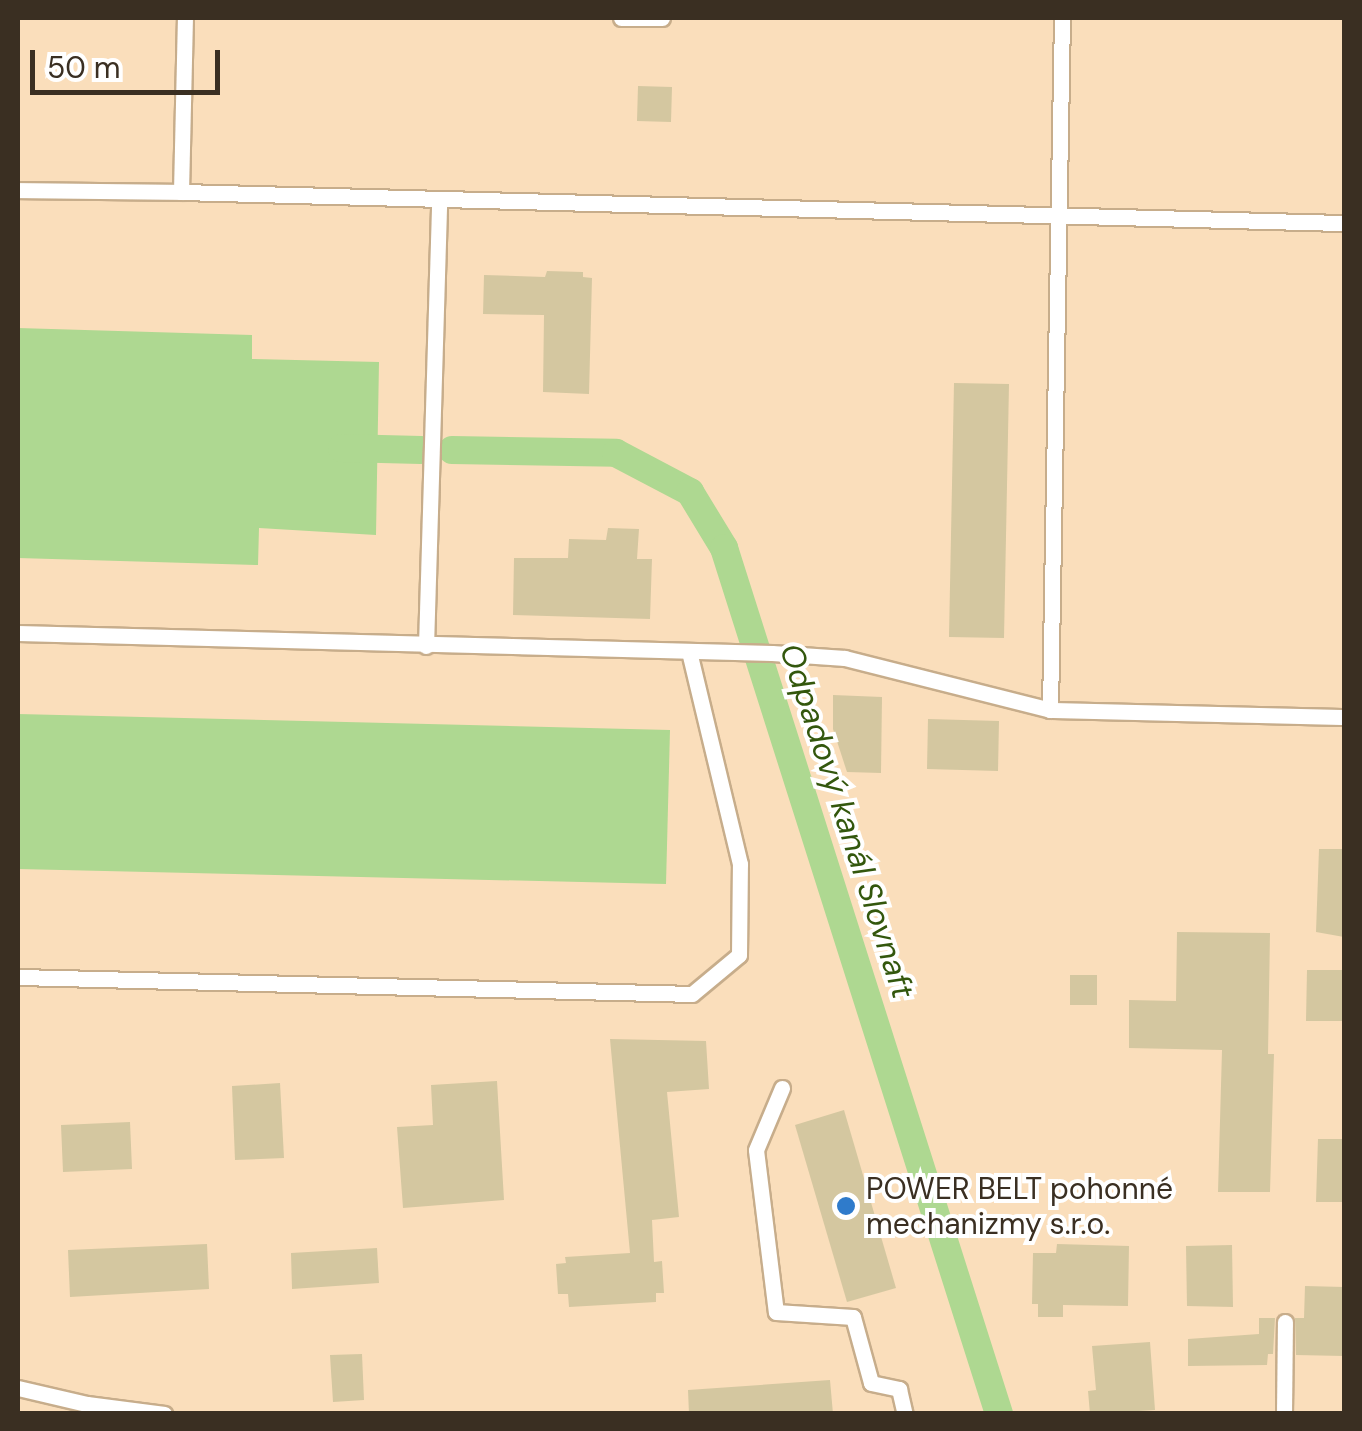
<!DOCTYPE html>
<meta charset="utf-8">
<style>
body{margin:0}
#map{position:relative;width:1362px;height:1431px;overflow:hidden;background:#fadebb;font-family:"DM Sans",sans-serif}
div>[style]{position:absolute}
.water>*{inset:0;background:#aed891}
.canal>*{height:28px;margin:-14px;padding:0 14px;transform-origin:14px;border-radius:14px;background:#aed891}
.building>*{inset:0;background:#d4c7a0}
.roads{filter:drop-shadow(2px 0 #c7ad8b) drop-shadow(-2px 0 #c7ad8b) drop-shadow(0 2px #c7ad8b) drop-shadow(0 -2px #c7ad8b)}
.lane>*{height:15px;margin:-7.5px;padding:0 7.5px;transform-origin:7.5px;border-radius:7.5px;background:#fff}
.dots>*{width:28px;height:28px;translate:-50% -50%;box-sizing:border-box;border:5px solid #fff;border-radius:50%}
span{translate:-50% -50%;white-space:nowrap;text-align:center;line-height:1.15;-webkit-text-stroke:8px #fff;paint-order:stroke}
.poi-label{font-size:30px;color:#3a2f22}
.left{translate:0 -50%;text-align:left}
.water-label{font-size:32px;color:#33570d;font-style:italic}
.frame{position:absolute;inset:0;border:20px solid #3a2f22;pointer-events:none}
.scale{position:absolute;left:30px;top:50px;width:190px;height:45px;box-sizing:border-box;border:5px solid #3a2f22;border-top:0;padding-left:12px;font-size:30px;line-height:35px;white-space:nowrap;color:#3a2f22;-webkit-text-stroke:8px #fff;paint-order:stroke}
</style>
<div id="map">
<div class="water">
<i style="clip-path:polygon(18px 328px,252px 335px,252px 359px,379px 362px,376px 535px,259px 528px,258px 565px,18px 558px)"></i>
<i style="clip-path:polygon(18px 714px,670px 730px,666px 884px,18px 869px)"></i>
</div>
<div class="canal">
<i style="left:342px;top:448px;width:79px;rotate:1.5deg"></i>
<i style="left:452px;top:450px;width:164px;rotate:1deg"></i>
<i style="left:616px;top:453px;width:84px;rotate:27.8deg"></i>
<i style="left:690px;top:492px;width:66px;rotate:58.7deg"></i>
<i style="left:724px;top:548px;width:909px;rotate:72.38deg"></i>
</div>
<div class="building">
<i style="clip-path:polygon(638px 86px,672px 87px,671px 122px,637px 121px)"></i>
<i style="clip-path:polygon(547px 271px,583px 272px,583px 277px,592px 278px,589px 394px,543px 392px,544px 315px,483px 314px,484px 275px,545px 277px)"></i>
<i style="clip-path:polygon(954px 383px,1009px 384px,1004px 638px,949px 637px)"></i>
<i style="clip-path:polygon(608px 528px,639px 529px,637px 559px,652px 559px,650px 619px,513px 615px,514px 558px,568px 558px,569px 539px,606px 540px)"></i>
<i style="clip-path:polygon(833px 695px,882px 697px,881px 773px,847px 772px,833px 729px)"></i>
<i style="clip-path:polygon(928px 719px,999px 721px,998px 771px,927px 769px)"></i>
<i style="clip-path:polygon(1319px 849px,1344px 849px,1344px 937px,1316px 932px)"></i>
<i style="clip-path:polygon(1177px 932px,1270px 933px,1268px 1054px,1274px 1054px,1270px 1192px,1218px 1192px,1222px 1050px,1129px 1048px,1129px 1000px,1176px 1001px)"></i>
<i style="clip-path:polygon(1307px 970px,1344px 970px,1344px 1021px,1306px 1021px)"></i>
<i style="clip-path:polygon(1070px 975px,1097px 975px,1097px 1005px,1070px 1005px)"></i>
<i style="clip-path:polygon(610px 1039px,706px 1041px,709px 1089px,667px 1092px,679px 1217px,652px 1220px,654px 1262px,662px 1261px,664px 1293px,656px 1293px,656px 1302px,569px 1307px,568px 1294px,558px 1294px,556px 1264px,566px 1263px,565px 1257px,630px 1253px)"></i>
<i style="clip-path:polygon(497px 1081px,504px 1200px,403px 1208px,397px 1127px,433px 1125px,431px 1085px)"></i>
<i style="clip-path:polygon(280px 1083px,284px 1158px,235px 1160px,232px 1086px)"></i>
<i style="clip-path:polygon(844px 1110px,896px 1288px,847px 1302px,795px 1125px)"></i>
<i style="clip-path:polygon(130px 1122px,132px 1169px,63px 1172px,61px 1125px)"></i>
<i style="clip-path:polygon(1318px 1139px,1344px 1139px,1344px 1202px,1316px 1202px)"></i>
<i style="clip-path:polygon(207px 1244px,209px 1289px,70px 1297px,68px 1250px)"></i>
<i style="clip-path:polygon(1057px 1244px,1129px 1246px,1128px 1306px,1063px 1305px,1063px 1317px,1038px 1317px,1038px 1304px,1032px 1304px,1033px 1253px,1056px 1253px)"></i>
<i style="clip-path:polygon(1232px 1245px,1233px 1307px,1187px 1306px,1186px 1246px)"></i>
<i style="clip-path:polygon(377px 1248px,379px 1283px,292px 1289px,291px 1253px)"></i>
<i style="clip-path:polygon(1305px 1286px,1344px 1287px,1344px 1356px,1296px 1355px,1295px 1318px,1304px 1318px)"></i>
<i style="clip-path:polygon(1259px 1318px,1275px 1318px,1273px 1354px,1268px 1354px,1267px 1365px,1188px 1366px,1188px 1339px,1259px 1334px)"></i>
<i style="clip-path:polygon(1150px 1342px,1155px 1410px,1090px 1414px,1088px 1391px,1096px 1390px,1092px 1346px)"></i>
<i style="clip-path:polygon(362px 1354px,364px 1400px,333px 1402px,330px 1355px)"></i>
<i style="clip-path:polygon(830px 1380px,833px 1414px,689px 1414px,688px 1390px)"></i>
</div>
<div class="roads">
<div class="lane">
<i style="left:621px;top:18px;width:41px"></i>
<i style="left:18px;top:190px;width:163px;rotate:0.7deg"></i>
<i style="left:181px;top:192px;width:174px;rotate:-88.7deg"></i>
<i style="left:181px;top:192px;width:1163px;rotate:1.53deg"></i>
<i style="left:18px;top:633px;width:754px;rotate:1.52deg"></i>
<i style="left:772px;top:653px;width:73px;rotate:3.9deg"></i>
<i style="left:845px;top:658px;width:211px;rotate:14.2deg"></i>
<i style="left:1050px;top:710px;width:294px;rotate:1.4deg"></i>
<i style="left:426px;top:646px;width:447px;rotate:-88.3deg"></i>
<i style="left:1050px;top:710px;width:692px;rotate:-89.01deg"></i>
<i style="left:18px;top:977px;width:674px;rotate:1.44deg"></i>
<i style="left:692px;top:994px;width:61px;rotate:-39.7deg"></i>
<i style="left:739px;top:955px;width:91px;rotate:-89.4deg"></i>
<i style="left:740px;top:864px;width:219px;rotate:-103.5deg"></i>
<i style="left:782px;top:1088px;width:67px;rotate:112.8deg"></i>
<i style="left:756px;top:1150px;width:163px;rotate:83deg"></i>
<i style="left:776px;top:1312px;width:77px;rotate:3.7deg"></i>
<i style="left:853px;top:1317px;width:68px;rotate:74.7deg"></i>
<i style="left:871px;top:1383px;width:29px;rotate:12deg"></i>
<i style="left:899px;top:1389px;width:26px;rotate:77deg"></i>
<i style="left:18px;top:1388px;width:71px;rotate:13.1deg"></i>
<i style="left:87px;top:1404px;width:78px;rotate:7.4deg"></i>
<i style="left:1284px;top:1414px;width:92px;rotate:-89.4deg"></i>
</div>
</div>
<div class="dots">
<i style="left:846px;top:1206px;background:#2f7bcb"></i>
</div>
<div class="poi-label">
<span class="left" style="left:866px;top:1206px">POWER BELT pohonné<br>mechanizmy s.r.o.</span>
</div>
<div class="water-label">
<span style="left:847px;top:821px;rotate:72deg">Odpadový kanál Slovnaft</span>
</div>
<div class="frame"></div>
<div class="scale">50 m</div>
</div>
